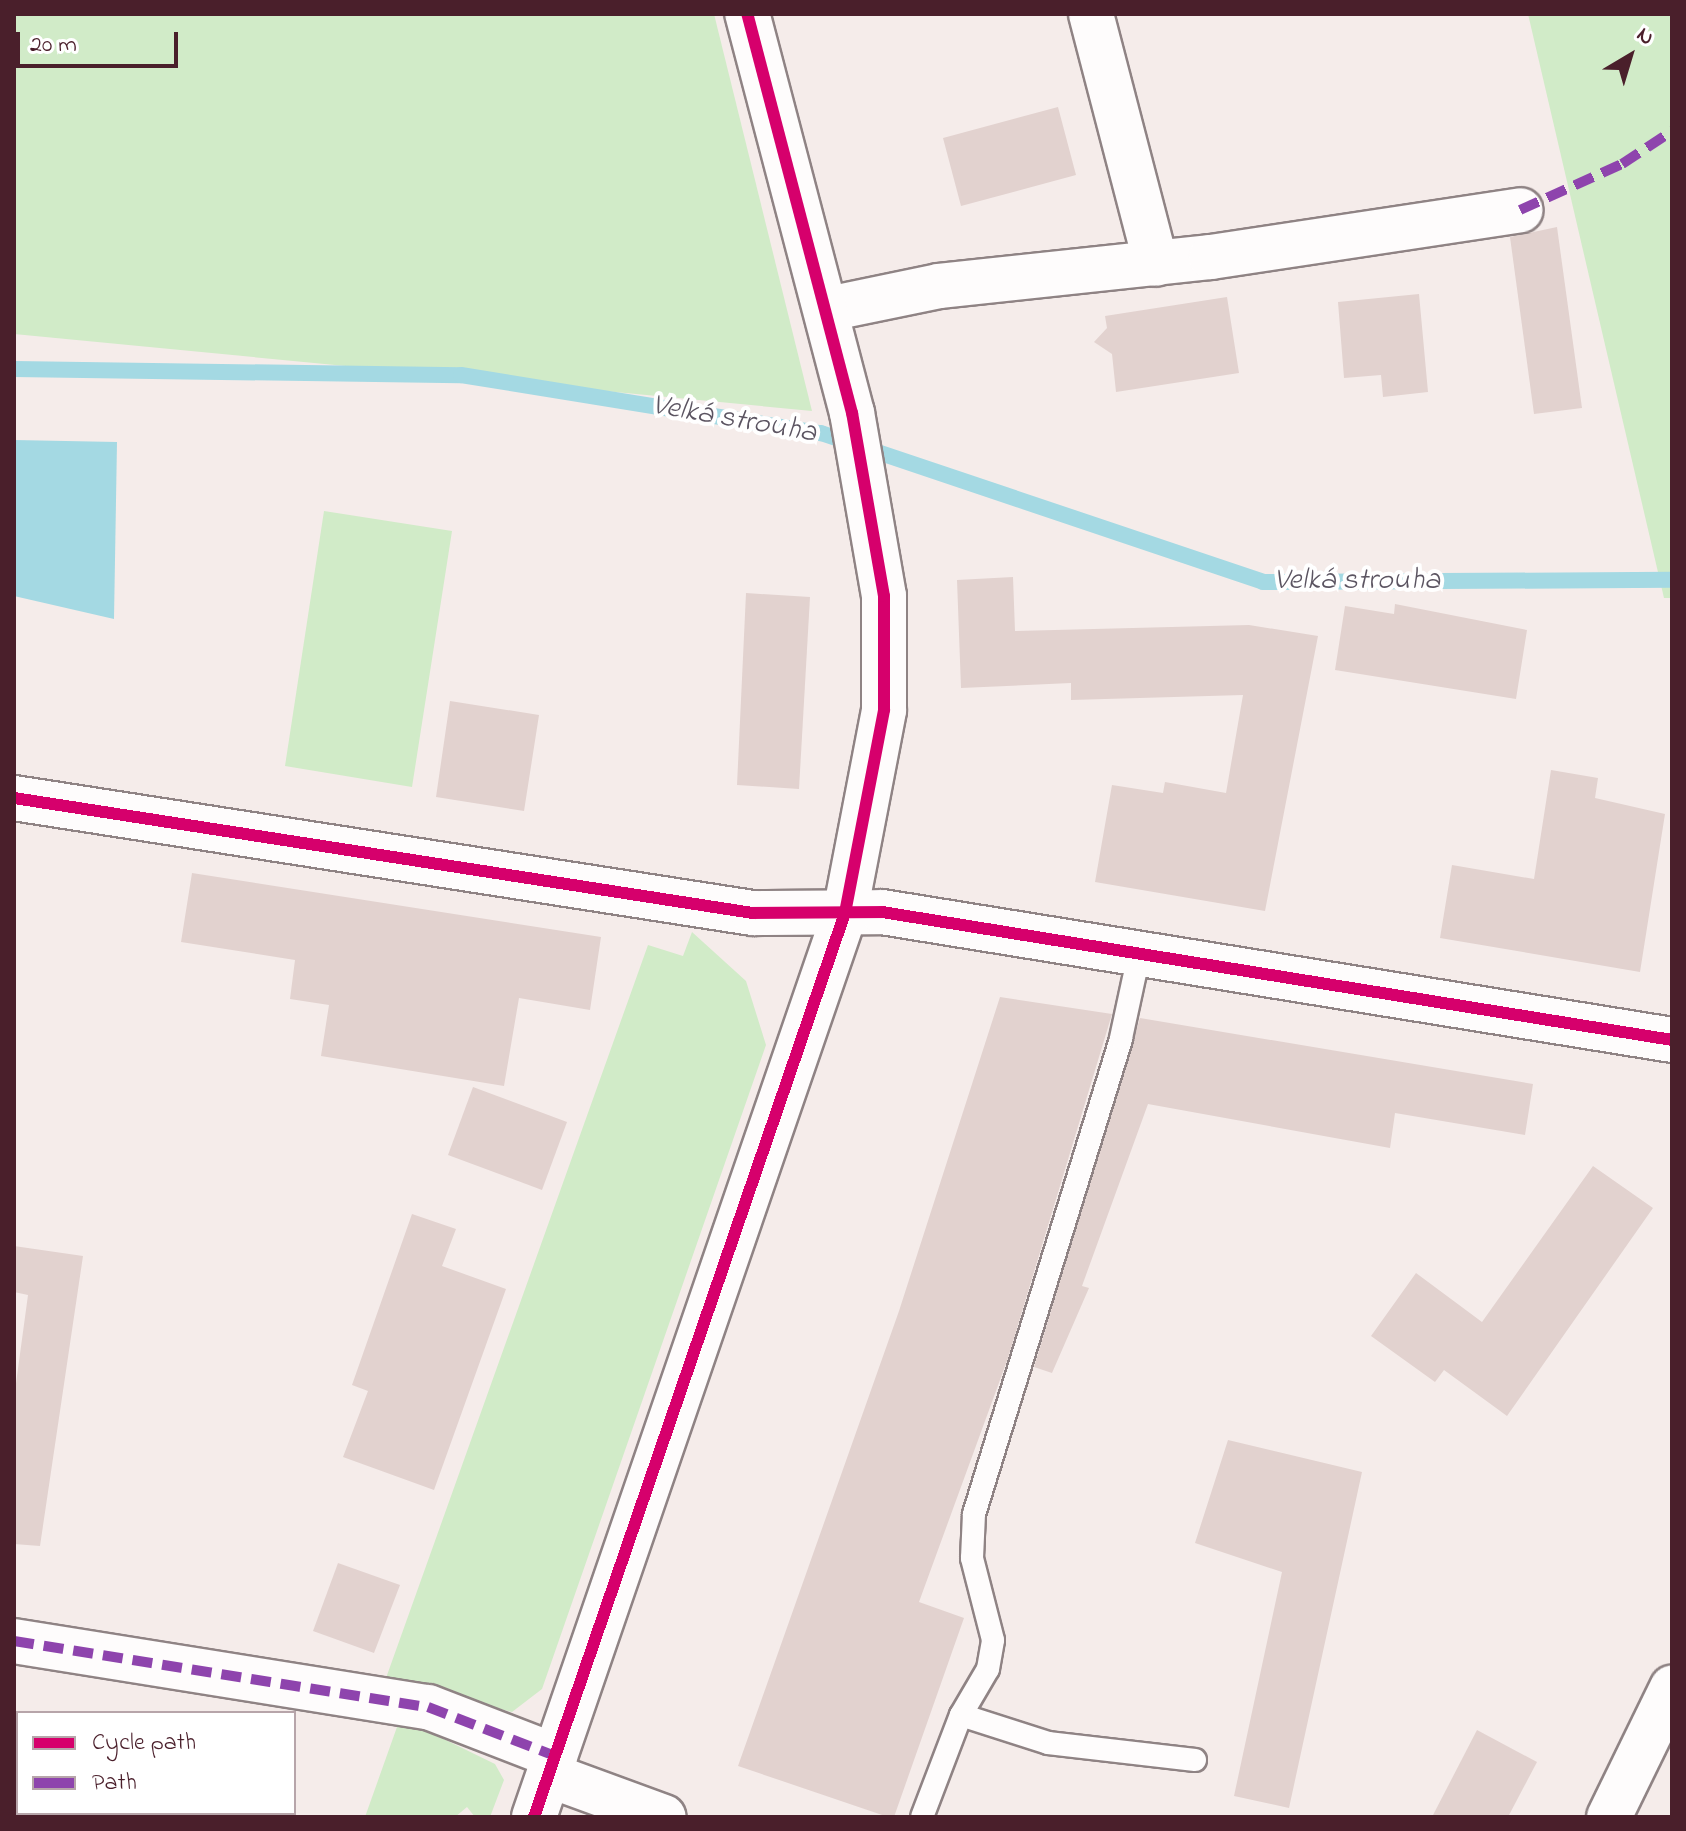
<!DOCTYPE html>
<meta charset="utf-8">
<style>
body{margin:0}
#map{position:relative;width:1686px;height:1831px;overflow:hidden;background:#f5ecea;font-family:"Indie Flower",sans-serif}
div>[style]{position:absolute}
.green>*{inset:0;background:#d1ebc8}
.water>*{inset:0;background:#a4d9e3}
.stream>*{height:16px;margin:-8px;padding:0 8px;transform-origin:8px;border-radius:8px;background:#a4d9e3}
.building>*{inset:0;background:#e2d2cf}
.roads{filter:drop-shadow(2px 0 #8f8384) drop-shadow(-2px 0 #8f8384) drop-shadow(0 2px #8f8384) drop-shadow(0 -2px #8f8384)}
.service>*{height:22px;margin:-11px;padding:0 11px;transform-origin:11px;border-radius:11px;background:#fefcfc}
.minor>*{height:44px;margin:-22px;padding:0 22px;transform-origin:22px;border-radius:22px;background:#fefcfc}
.tertiary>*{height:44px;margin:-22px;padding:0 22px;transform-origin:22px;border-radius:22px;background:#fefcfc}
.quiet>*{height:10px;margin-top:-5px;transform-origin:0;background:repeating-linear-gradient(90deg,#8e44ad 0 20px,transparent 0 30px)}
.cycleway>*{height:12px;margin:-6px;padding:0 6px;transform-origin:6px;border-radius:6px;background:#d6006c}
span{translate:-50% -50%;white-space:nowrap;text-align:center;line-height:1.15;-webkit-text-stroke:8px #fff;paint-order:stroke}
.water-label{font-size:30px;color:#5b5461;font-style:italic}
.frame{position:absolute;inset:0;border:16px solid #4a1f2b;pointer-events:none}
.legend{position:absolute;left:16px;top:1711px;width:280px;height:104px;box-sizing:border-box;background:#fff;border:2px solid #b7a5aa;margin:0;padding:10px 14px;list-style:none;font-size:24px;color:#4a1f2b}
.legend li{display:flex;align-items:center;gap:16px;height:40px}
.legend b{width:40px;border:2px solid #b7a5aa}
.north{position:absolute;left:1590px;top:16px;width:80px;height:80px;-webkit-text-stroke:6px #fff;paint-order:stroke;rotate:38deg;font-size:22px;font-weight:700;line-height:32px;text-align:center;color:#4a1f2b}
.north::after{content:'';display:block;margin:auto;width:28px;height:36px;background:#4a1f2b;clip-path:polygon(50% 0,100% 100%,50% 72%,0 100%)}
.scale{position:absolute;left:16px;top:32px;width:162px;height:36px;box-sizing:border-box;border:4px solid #4a1f2b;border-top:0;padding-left:10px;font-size:24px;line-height:28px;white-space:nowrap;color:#4a1f2b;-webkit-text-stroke:6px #fff;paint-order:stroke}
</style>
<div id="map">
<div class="green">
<i style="clip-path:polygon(14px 14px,714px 14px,812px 411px,14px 334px)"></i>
<i style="clip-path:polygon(1528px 14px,1672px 14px,1672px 598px,1664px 598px)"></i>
<i style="clip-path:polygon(324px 511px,452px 531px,412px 787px,285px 766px)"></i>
<i style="clip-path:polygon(692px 932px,746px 981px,766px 1045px,542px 1689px,512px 1712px,386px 1678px,648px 945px,683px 956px)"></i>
<i style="clip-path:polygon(397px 1727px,419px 1727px,495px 1764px,504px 1780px,490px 1817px,475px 1817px,467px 1807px,455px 1817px,365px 1817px)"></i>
</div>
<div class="water">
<i style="clip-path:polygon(14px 440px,117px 442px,114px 619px,14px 596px)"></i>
</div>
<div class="stream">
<i style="left:14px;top:369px;width:447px;rotate:0.8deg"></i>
<i style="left:461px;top:375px;width:365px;rotate:9.2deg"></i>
<i style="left:821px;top:433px;width:466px;rotate:18.6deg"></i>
<i style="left:1263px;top:582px;width:409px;rotate:-0.3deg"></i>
</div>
<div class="building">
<i style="clip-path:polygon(1058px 107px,1076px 175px,961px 206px,943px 138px)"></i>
<i style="clip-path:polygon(1557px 227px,1582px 408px,1534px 414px,1510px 237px)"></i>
<i style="clip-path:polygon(1419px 294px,1428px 392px,1383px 397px,1381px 375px,1344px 378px,1338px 302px)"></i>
<i style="clip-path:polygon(1227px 297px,1239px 373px,1116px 392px,1112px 354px,1094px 342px,1107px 328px,1105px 316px)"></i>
<i style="clip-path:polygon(1013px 577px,1015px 631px,1249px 625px,1318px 636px,1265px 911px,1095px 882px,1112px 785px,1163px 793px,1165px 782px,1226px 793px,1243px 695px,1071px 700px,1071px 683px,961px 688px,957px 580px)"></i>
<i style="clip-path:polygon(746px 593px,810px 597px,799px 789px,737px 785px)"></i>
<i style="clip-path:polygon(1395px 604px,1527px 630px,1516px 699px,1335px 670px,1345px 606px,1394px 614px)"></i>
<i style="clip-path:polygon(450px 701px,539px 715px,524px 811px,436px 797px)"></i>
<i style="clip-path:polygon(1551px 770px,1598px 778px,1595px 798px,1665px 814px,1640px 972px,1440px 938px,1452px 865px,1534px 879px)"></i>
<i style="clip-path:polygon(192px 873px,601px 937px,590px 1010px,519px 998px,504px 1086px,321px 1056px,329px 1005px,290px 999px,295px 960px,181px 942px)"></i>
<i style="clip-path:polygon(1000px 997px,1112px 1014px,1008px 1358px,919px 1602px,964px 1618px,894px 1817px,888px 1817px,738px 1766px,899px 1311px)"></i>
<i style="clip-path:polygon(1140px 1018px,1533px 1084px,1525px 1135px,1395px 1113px,1390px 1148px,1148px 1104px,1082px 1286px,1089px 1288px,1052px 1373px,1034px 1367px)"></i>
<i style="clip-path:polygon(473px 1087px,567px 1122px,542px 1190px,448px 1155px)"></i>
<i style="clip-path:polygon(1593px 1166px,1653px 1208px,1507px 1416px,1444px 1370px,1435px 1382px,1371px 1336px,1416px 1273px,1482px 1322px)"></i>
<i style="clip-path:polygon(412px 1214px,456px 1229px,442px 1266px,506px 1289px,434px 1490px,343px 1457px,368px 1391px,352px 1385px)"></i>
<i style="clip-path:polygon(14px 1246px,83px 1256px,40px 1546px,14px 1544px,14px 1398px,28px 1295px,14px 1292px)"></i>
<i style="clip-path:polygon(1228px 1440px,1362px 1472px,1289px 1808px,1234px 1796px,1282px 1572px,1195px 1543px)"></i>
<i style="clip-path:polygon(338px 1563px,400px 1585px,374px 1653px,313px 1631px)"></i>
<i style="clip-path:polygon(1477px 1730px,1537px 1762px,1508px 1817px,1432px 1817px)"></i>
</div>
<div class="roads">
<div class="service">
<i style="left:961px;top:1715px;width:91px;rotate:17.8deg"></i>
<i style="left:1048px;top:1743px;width:148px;rotate:6.6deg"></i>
<i style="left:922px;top:1817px;width:109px;rotate:-69.1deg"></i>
<i style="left:961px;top:1715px;width:53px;rotate:-59.6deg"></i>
<i style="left:988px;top:1669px;width:29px;rotate:-80deg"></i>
<i style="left:993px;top:1640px;width:85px;rotate:-104.4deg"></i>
<i style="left:972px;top:1558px;width:44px;rotate:-87.4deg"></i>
<i style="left:974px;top:1514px;width:498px;rotate:-72.8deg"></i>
<i style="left:1121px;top:1038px;width:85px;rotate:-77.8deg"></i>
</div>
<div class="minor">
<i style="left:1091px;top:14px;width:258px;rotate:75.4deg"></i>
<i style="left:828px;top:309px;width:113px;rotate:-11.7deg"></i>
<i style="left:939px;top:286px;width:274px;rotate:-6.1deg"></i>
<i style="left:1211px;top:257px;width:313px;rotate:-8.6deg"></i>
<i style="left:14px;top:798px;width:748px;rotate:8.85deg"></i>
<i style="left:753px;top:913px;width:129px;rotate:-0.4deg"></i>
<i style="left:882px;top:912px;width:800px;rotate:9.2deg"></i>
<i style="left:14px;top:1641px;width:419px;rotate:9.1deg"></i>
<i style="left:428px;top:1707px;width:136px;rotate:21.1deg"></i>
<i style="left:549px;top:1775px;width:122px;rotate:20.1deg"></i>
<i style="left:1609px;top:1817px;width:144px;rotate:-64deg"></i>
</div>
<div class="tertiary">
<i style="left:534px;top:1817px;width:956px;rotate:-71.02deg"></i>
<i style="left:845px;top:913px;width:207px;rotate:-79.1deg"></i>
<i style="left:884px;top:710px;width:114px;rotate:-90deg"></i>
<i style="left:884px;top:596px;width:186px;rotate:-99.9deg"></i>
<i style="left:852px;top:413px;width:413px;rotate:-104.7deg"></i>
</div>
</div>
<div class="quiet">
<i style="left:1520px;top:210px;width:112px;rotate:-24.3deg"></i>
<i style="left:1622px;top:164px;width:60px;rotate:-33.4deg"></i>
<i style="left:14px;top:1641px;width:419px;rotate:9.1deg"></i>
<i style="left:428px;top:1707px;width:136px;rotate:21.1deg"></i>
</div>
<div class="cycleway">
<i style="left:14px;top:798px;width:748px;rotate:8.85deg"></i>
<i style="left:753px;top:913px;width:129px;rotate:-0.4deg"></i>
<i style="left:882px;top:912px;width:800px;rotate:9.2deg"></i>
<i style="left:534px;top:1817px;width:956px;rotate:-71.02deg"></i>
<i style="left:845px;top:913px;width:207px;rotate:-79.1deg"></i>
<i style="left:884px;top:710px;width:114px;rotate:-90deg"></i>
<i style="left:884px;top:596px;width:186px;rotate:-99.9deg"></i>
<i style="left:852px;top:413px;width:413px;rotate:-104.7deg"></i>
</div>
<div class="water-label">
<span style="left:734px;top:420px;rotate:10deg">Velká strouha</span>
<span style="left:1357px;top:581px">Velká strouha</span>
</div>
<div class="frame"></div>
<ul class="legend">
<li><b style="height:10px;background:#d6006c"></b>Cycle path</li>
<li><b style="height:10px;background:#8e44ad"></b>Path</li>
</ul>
<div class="north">N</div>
<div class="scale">20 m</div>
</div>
